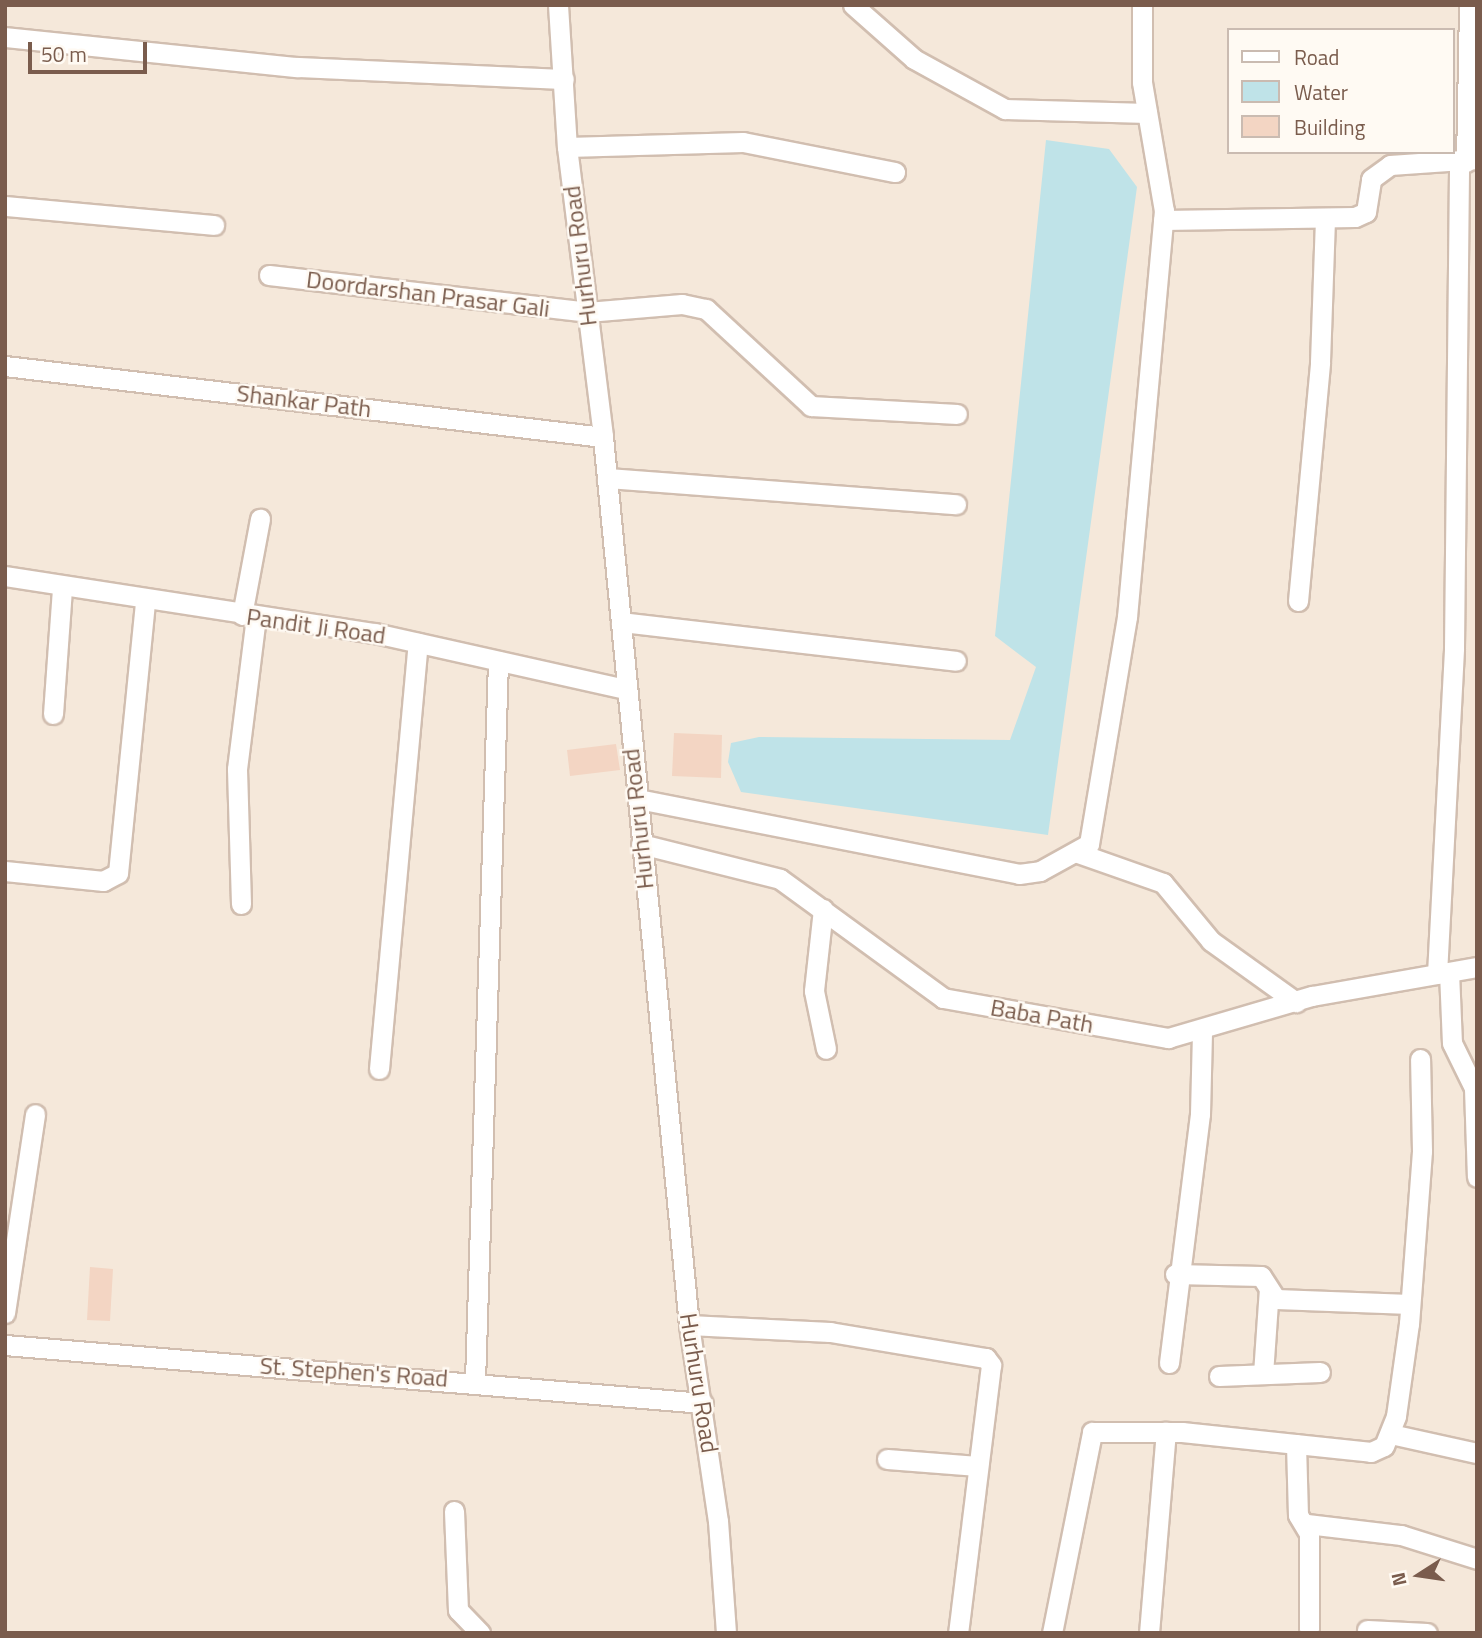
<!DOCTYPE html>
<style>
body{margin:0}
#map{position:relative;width:1482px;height:1638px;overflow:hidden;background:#fdf6ec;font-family:"Titillium Web",sans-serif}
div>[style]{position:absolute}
.residential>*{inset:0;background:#f5e8da}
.water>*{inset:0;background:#bfe3e8}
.building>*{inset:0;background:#f3d5c3}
.roads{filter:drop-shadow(2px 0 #d1beb0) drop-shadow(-2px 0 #d1beb0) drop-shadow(0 2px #d1beb0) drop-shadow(0 -2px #d1beb0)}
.minor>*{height:19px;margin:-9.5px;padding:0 9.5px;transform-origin:9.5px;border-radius:9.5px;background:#fff}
span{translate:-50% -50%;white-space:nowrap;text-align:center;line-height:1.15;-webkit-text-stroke:5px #fffaf3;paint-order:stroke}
.street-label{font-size:24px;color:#7a5c4d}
.frame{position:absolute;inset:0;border:7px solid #7a5c4d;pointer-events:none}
.legend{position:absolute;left:1227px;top:28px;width:228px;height:126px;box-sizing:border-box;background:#fffaf3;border:2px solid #cabbb1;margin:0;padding:9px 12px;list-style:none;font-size:21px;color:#7a5c4d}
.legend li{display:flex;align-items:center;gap:14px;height:35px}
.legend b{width:35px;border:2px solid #cabbb1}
.north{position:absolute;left:1384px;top:1540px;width:70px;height:70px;-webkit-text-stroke:5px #fffaf3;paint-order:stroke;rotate:258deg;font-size:19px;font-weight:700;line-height:28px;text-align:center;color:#7a5c4d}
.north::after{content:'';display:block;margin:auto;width:24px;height:32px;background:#7a5c4d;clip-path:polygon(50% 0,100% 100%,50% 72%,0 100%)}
.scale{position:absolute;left:28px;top:42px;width:119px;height:32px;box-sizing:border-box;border:4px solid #7a5c4d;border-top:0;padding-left:9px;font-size:21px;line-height:24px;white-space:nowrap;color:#7a5c4d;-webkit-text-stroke:5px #fffaf3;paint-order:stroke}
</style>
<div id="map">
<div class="residential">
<i style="clip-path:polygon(evenodd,5px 5px,1477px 5px,1477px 1633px,5px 1633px,5px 5px,1228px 30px,1452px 30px,1452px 152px,1228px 152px,1228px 30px)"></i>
</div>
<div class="water">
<i style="clip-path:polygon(1046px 140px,1109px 149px,1137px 187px,1048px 835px,741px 792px,728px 762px,731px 743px,759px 737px,1010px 740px,1036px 667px,995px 636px)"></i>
</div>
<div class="building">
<i style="clip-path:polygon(674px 733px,722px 735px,721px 778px,672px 776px)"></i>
<i style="clip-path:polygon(616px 744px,620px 770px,570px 776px,567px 750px)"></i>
<i style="clip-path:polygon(90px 1267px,113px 1269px,110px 1321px,87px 1320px)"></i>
</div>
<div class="roads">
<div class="minor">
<i style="left:558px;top:5px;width:142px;rotate:86.4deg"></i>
<i style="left:567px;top:147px;width:292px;rotate:82.9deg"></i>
<i style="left:603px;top:437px;width:892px;rotate:84.47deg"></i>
<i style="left:689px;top:1325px;width:198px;rotate:81.6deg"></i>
<i style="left:718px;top:1521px;width:112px;rotate:85.9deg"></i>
<i style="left:853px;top:5px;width:81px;rotate:41.5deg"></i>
<i style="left:914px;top:59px;width:104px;rotate:28.8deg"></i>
<i style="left:1005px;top:109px;width:142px;rotate:1.6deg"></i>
<i style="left:5px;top:37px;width:294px;rotate:5.9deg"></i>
<i style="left:297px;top:67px;width:267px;rotate:2.6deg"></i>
<i style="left:567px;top:147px;width:176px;rotate:-1.6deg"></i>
<i style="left:743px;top:142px;width:155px;rotate:11.2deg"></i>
<i style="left:1466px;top:162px;width:157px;rotate:-88.9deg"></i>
<i style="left:5px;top:206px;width:210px;rotate:5.2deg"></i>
<i style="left:1163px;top:220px;width:192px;rotate:-0.9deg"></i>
<i style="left:1355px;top:217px;width:12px;rotate:-24deg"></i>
<i style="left:1366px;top:212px;width:33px;rotate:-81deg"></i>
<i style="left:1371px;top:179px;width:24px;rotate:-36deg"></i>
<i style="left:1390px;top:165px;width:87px;rotate:-3.9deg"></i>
<i style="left:269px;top:275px;width:320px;rotate:6.6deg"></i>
<i style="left:587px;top:312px;width:95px;rotate:-4.8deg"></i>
<i style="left:682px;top:304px;width:25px;rotate:12deg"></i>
<i style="left:706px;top:309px;width:143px;rotate:42.7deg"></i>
<i style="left:811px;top:406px;width:146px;rotate:3.1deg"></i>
<i style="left:5px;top:366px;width:602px;rotate:6.77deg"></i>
<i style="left:607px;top:478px;width:350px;rotate:4.3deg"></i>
<i style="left:5px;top:576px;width:374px;rotate:8.8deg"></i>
<i style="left:375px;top:633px;width:256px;rotate:12.6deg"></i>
<i style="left:1298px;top:601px;width:240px;rotate:-84.7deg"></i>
<i style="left:1320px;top:362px;width:142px;rotate:-88deg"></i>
<i style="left:242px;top:615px;width:98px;rotate:-79.4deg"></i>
<i style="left:621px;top:622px;width:337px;rotate:6.6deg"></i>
<i style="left:53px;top:714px;width:127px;rotate:-85.9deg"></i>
<i style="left:638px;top:799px;width:388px;rotate:11.1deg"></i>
<i style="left:1019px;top:874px;width:21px;rotate:-8deg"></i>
<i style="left:1040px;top:871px;width:56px;rotate:-28.9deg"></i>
<i style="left:1089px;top:844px;width:230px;rotate:-80.5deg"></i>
<i style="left:1127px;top:617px;width:408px;rotate:-84.8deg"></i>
<i style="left:1164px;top:211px;width:131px;rotate:-99.7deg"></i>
<i style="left:1142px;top:82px;width:77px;rotate:-90deg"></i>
<i style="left:641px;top:844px;width:143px;rotate:14.1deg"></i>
<i style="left:780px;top:879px;width:202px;rotate:36.1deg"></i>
<i style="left:943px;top:998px;width:229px;rotate:10.1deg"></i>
<i style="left:1168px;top:1038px;width:150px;rotate:-16.3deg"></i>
<i style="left:1312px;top:996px;width:168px;rotate:-10deg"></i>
<i style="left:1078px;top:853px;width:90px;rotate:19.4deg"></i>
<i style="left:1163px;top:883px;width:75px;rotate:50.4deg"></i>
<i style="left:1211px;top:941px;width:105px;rotate:35.7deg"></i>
<i style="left:5px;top:871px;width:99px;rotate:5.8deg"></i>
<i style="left:103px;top:881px;width:17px;rotate:-28deg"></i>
<i style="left:118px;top:873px;width:272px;rotate:-84.3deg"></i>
<i style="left:241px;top:904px;width:135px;rotate:-91.7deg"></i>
<i style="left:237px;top:769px;width:153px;rotate:-82.9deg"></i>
<i style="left:823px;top:909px;width:82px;rotate:96.3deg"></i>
<i style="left:814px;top:991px;width:59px;rotate:78.3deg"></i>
<i style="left:1449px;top:972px;width:71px;rotate:87.6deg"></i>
<i style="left:1452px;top:1043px;width:50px;rotate:63.9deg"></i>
<i style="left:1474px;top:1088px;width:89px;rotate:88.1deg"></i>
<i style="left:1437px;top:974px;width:326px;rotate:-87deg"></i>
<i style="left:1454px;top:648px;width:485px;rotate:-89.4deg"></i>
<i style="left:379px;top:1069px;width:428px;rotate:-84.8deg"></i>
<i style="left:1175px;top:1274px;width:86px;rotate:1.3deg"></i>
<i style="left:1261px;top:1276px;width:27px;rotate:57deg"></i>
<i style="left:1276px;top:1299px;width:134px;rotate:2.1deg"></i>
<i style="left:5px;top:1313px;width:201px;rotate:-81.4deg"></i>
<i style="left:689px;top:1325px;width:141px;rotate:2.8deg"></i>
<i style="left:830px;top:1332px;width:158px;rotate:9.5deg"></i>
<i style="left:986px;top:1358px;width:9px;rotate:54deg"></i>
<i style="left:991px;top:1365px;width:270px;rotate:97deg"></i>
<i style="left:5px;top:1345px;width:700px;rotate:4.75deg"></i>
<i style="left:1169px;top:1363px;width:251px;rotate:-82.9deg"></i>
<i style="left:1200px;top:1114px;width:83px;rotate:-88.6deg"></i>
<i style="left:1263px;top:1374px;width:85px;rotate:-86deg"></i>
<i style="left:1219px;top:1376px;width:101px;rotate:-2.3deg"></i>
<i style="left:475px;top:1381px;width:720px;rotate:-88.17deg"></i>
<i style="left:1391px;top:1434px;width:88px;rotate:12.5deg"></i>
<i style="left:1296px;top:1444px;width:71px;rotate:88.4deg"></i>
<i style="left:1298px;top:1515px;width:21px;rotate:59deg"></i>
<i style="left:1309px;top:1533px;width:96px;rotate:90deg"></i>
<i style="left:887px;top:1459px;width:91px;rotate:4.4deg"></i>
<i style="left:454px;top:1511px;width:99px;rotate:87.7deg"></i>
<i style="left:458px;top:1610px;width:32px;rotate:46deg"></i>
<i style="left:1307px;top:1524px;width:95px;rotate:6.7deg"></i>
<i style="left:1401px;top:1535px;width:80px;rotate:17.5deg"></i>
<i style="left:1367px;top:1630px;width:60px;rotate:2.9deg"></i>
<i style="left:1052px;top:1633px;width:205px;rotate:-78.7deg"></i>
<i style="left:1092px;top:1432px;width:90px"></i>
<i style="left:1182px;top:1432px;width:190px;rotate:6deg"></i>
<i style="left:1371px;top:1452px;width:14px;rotate:-25deg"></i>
<i style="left:1384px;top:1446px;width:32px;rotate:-68deg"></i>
<i style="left:1396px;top:1416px;width:93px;rotate:-82deg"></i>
<i style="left:1409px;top:1324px;width:173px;rotate:-85.7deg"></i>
<i style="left:1422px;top:1151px;width:92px;rotate:-91.2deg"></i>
<i style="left:1149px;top:1633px;width:202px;rotate:-85.2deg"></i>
</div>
</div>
<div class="street-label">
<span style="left:580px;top:256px;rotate:-97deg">Hurhuru Road</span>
<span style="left:428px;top:294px;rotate:7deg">Doordarshan Prasar Gali</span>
<span style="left:304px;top:401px;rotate:7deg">Shankar Path</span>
<span style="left:316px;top:626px;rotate:8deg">Pandit Ji Road</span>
<span style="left:638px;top:819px;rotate:-96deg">Hurhuru Road</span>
<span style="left:1042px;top:1016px;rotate:10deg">Baba Path</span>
<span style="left:354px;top:1372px;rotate:4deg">St. Stephen's Road</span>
<span style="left:699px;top:1383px;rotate:81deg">Hurhuru Road</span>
</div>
<div class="frame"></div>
<ul class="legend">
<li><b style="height:9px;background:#fff"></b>Road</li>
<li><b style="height:19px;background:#bfe3e8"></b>Water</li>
<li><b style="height:19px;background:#f3d5c3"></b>Building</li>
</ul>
<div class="north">N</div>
<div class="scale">50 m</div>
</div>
